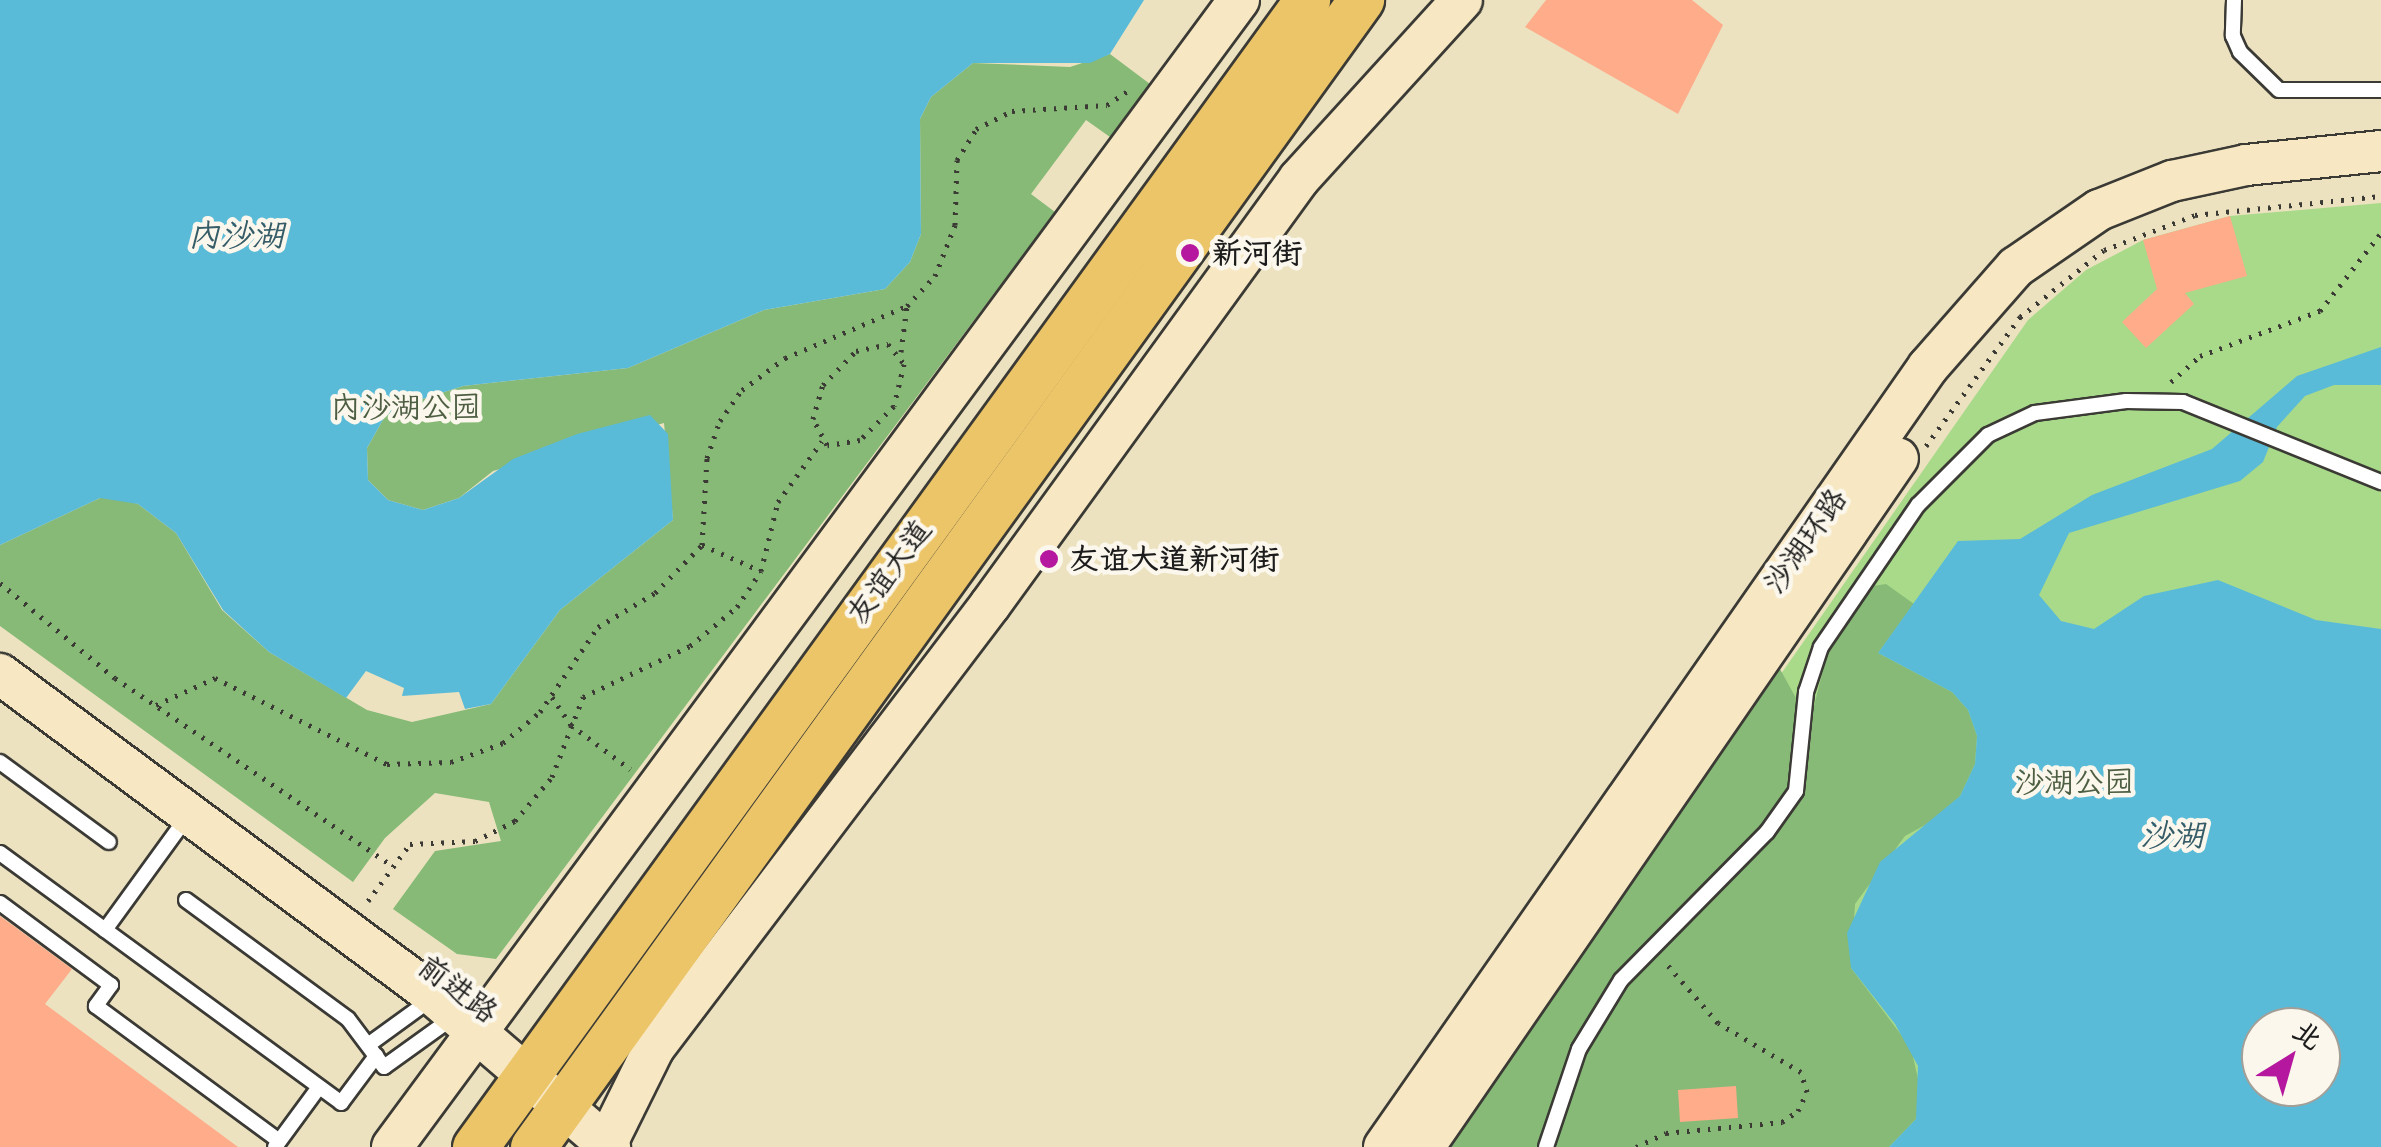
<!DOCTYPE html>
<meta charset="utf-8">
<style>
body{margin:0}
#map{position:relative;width:2381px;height:1147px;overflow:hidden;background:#ece2c0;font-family:"Shantell Sans","LXGW WenKai TC",sans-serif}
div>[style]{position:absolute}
.green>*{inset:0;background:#a8da8a}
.forest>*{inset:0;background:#86ba76}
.water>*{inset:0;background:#5abbd8}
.building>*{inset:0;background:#feac8a}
.path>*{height:5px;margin-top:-2.5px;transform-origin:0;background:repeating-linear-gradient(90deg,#3b3a35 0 2.5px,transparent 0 10.5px)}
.roads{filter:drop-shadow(2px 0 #3b3a35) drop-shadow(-2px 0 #3b3a35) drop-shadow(0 2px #3b3a35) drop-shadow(0 -2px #3b3a35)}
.lane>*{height:14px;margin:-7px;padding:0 7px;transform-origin:7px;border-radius:7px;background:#fff}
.secondary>*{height:40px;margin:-20px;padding:0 20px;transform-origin:20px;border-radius:20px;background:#f7e8c3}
.primary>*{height:45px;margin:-22.5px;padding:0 22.5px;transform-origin:22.5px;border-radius:22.5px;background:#ecc569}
.dots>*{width:28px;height:28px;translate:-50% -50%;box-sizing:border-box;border:5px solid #fbf7ec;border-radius:50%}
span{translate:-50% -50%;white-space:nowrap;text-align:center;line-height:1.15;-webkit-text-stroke:9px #fbf7ec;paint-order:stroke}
.poi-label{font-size:30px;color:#1c1c1c;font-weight:700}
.left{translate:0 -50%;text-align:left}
.park-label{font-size:30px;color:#4d5e42}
.street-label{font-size:30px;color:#1c1c1c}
.water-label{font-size:32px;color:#355c67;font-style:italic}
.north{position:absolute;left:2241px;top:1007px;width:100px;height:100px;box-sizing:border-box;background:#fbf7ec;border:2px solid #a29f99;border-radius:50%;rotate:37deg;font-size:28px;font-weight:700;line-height:40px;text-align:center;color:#1c1c1c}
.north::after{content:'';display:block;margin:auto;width:35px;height:45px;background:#b5179e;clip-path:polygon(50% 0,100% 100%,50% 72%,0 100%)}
</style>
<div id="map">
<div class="green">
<i style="clip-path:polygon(evenodd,2381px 203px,2381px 1147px,1451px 1147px,2028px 320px,2086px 270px,2143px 240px,2230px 216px,2381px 203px,2261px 1027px,2321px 1027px,2321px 1087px,2261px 1087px,2261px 1027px)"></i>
</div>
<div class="forest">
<i style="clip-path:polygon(1110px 54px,1150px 84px,1110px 137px,1086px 120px,1031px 194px,1055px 212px,496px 959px,457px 954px,393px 909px,435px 851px,501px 841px,489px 802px,435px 793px,385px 838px,353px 882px,0 626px,0 545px,100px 498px,117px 498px,138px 504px,176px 533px,222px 610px,269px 652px,367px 710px,412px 722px,491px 704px,560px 610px,673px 520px,664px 423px,493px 471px,459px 498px,423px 510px,388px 500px,368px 480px,367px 448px,384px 418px,395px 408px,463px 386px,628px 368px,764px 310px,885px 289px,910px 262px,921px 234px,920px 119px,931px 97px,973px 63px,1070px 67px)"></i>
<i style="clip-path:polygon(1886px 584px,1914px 604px,1878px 653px,1952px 692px,1968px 710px,1977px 736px,1975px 764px,1960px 796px,1945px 814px,1905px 836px,1855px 904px,1851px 968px,1911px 1048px,1921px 1092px,1916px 1119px,1889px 1147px,1451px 1147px,1780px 669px,1797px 700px,1814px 706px,1829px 647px,1873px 586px)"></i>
</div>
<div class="water">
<i style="clip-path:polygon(0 0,1144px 0,1110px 54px,1090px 63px,973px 63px,931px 97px,920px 119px,921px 234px,910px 262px,885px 289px,764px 310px,628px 368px,463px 386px,395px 408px,384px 418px,367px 448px,368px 480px,388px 500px,423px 510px,459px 498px,513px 459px,577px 434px,650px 415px,668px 434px,673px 520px,560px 610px,491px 704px,465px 709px,459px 692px,402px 696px,404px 688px,366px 671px,346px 698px,269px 652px,223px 610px,176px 533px,138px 504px,100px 498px,0 545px)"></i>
<i style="clip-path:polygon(evenodd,2381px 347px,2381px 385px,2334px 385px,2305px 396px,2277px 427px,2263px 462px,2240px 481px,2069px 533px,2039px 595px,2061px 621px,2094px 629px,2144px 596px,2218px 580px,2316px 620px,2381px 629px,2381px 1147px,1889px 1147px,1916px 1119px,1918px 1066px,1895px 1024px,1851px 968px,1847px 933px,1880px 862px,1960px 796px,1975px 764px,1977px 736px,1968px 710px,1952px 692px,1878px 653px,1958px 541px,2020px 539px,2092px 495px,2212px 449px,2297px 376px,2381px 347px,2261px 1027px,2321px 1027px,2321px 1087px,2261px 1087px,2261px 1027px)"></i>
</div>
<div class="building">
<i style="clip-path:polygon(1546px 0,1692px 0,1723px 25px,1678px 114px,1525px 27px)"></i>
<i style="clip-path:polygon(2230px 216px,2247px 276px,2185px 293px,2194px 304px,2146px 348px,2122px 322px,2157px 289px,2143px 240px)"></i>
<i style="clip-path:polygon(0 916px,72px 969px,45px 1004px,238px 1147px,0 1147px)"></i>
<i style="clip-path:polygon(1736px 1086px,1738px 1118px,1680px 1122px,1678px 1090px)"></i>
</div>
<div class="path">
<i style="left:888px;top:344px;width:26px;rotate:51deg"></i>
<i style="left:904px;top:364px;width:43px;rotate:103.4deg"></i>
<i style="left:894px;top:406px;width:48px;rotate:135deg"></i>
<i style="left:860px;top:440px;width:33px;rotate:171deg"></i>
<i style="left:827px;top:445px;width:30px;rotate:-118deg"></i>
<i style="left:813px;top:419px;width:35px;rotate:-74deg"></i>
<i style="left:823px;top:385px;width:47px;rotate:-45.9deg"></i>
<i style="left:856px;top:351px;width:33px;rotate:-12deg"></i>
<i style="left:901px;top:352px;width:46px;rotate:-82.6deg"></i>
<i style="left:2171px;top:382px;width:39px;rotate:-42deg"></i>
<i style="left:2200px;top:356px;width:128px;rotate:-20.6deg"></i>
<i style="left:2320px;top:311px;width:99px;rotate:-52deg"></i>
<i style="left:1926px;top:446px;width:160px;rotate:-53.9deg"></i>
<i style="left:2020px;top:317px;width:107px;rotate:-38.6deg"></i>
<i style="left:2104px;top:250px;width:97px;rotate:-21deg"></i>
<i style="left:2195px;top:215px;width:187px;rotate:-5.8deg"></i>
<i style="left:702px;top:545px;width:64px;rotate:23.8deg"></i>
<i style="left:0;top:583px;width:149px;rotate:39.6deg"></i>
<i style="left:115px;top:678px;width:336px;rotate:34.1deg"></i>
<i style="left:552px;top:697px;width:34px;rotate:56deg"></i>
<i style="left:571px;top:725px;width:74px;rotate:36.7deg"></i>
<i style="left:156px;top:705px;width:65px;rotate:-24.6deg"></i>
<i style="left:215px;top:678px;width:192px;rotate:26.6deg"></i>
<i style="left:387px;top:764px;width:64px;rotate:-1.8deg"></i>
<i style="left:451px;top:762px;width:55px;rotate:-20.1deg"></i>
<i style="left:503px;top:743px;width:48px;rotate:-40deg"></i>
<i style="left:540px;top:712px;width:103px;rotate:-55.7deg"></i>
<i style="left:598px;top:627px;width:66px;rotate:-30.8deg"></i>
<i style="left:655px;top:593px;width:67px;rotate:-45.6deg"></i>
<i style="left:702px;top:545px;width:87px;rotate:-86.7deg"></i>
<i style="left:707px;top:458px;width:39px;rotate:-71deg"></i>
<i style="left:720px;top:421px;width:38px;rotate:-55deg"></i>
<i style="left:742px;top:390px;width:54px;rotate:-36.7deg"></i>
<i style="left:785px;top:358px;width:133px;rotate:-23.1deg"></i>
<i style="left:907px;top:306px;width:41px;rotate:-47deg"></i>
<i style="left:935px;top:276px;width:55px;rotate:-68.6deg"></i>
<i style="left:955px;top:225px;width:65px;rotate:-88.2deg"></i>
<i style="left:957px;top:160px;width:36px;rotate:-58deg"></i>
<i style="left:976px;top:129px;width:40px;rotate:-26.6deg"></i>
<i style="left:1012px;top:111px;width:95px;rotate:-3.6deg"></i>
<i style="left:1107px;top:105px;width:29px;rotate:-34deg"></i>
<i style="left:368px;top:901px;width:71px;rotate:-53.6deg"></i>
<i style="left:410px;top:844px;width:65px;rotate:-2.6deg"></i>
<i style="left:475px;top:841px;width:45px;rotate:-26.6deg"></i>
<i style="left:515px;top:821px;width:57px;rotate:-49.9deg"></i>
<i style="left:552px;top:777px;width:86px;rotate:-68.8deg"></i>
<i style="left:583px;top:697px;width:119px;rotate:-25.5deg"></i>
<i style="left:690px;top:646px;width:61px;rotate:-39.7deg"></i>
<i style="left:737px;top:607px;width:43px;rotate:-56.3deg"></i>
<i style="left:761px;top:571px;width:71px;rotate:-76.2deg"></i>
<i style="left:778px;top:502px;width:75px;rotate:-54.2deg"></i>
<i style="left:1636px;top:1147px;width:33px;rotate:-25deg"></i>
<i style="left:1666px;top:1133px;width:117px;rotate:-5.4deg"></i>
<i style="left:1782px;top:1122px;width:19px;rotate:-35deg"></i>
<i style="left:1798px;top:1111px;width:21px;rotate:-65deg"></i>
<i style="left:1807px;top:1092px;width:21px;rotate:-107deg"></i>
<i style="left:1801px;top:1072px;width:96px;rotate:-149.4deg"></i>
<i style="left:1718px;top:1023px;width:81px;rotate:-131deg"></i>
</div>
<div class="roads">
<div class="lane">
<i style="left:2234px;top:0;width:36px;rotate:92deg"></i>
<i style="left:2233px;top:36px;width:17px;rotate:66deg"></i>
<i style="left:2240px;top:52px;width:54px;rotate:44.3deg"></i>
<i style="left:2279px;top:90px;width:102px"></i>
<i style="left:0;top:762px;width:135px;rotate:36.3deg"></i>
<i style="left:0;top:853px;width:423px;rotate:36.2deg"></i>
<i style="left:341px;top:1103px;width:59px;rotate:-53.3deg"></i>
<i style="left:186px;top:900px;width:201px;rotate:36.3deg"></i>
<i style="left:348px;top:1019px;width:60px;rotate:53.1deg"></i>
<i style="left:384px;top:1067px;width:87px;rotate:-35.7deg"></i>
<i style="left:0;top:903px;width:138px;rotate:36.5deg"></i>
<i style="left:111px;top:985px;width:26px;rotate:126deg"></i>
<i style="left:96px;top:1006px;width:227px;rotate:36.4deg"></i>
<i style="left:105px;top:930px;width:140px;rotate:-54deg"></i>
<i style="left:368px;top:1045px;width:82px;rotate:-36deg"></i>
<i style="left:275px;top:1147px;width:74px;rotate:-53.7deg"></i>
<i style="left:1546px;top:1147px;width:103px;rotate:-71.4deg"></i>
<i style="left:1579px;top:1049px;width:81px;rotate:-58.7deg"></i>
<i style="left:1621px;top:980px;width:208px;rotate:-45.4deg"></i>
<i style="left:1767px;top:832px;width:50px;rotate:-54.7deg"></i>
<i style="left:1796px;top:791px;width:100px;rotate:-84.2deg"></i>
<i style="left:1806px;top:692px;width:47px;rotate:-71.6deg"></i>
<i style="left:1821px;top:647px;width:172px;rotate:-55.7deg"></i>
<i style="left:1918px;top:505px;width:99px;rotate:-45deg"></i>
<i style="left:1988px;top:435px;width:52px;rotate:-25.1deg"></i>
<i style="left:2035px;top:413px;width:92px;rotate:-7.5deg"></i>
<i style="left:2126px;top:401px;width:57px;rotate:1deg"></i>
<i style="left:2183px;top:402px;width:214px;rotate:22deg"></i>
</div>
<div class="secondary">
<i style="left:0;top:674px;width:538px;rotate:36.53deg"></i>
<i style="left:432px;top:994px;width:235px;rotate:40.7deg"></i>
<i style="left:392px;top:1147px;width:1426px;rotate:-53.56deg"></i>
<i style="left:605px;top:1147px;width:110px;rotate:-63.7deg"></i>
<i style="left:654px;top:1048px;width:556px;rotate:-52.82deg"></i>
<i style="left:990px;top:605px;width:526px;rotate:-54.04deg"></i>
<i style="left:1299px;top:179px;width:242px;rotate:-47.7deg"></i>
<i style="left:1384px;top:1147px;width:951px;rotate:-55.11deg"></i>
<i style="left:1928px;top:367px;width:133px;rotate:-48.7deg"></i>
<i style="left:2016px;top:267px;width:101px;rotate:-34.5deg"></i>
<i style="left:2099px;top:210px;width:79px;rotate:-21.7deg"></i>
<i style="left:2172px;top:181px;width:76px;rotate:-12.2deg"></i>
<i style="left:2246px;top:165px;width:136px;rotate:-5.9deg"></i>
<i style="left:1424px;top:1147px;width:836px;rotate:-55.47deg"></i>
</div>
<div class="primary">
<i style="left:475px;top:1147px;width:1417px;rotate:-54.04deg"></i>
<i style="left:533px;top:1147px;width:1415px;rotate:-54.18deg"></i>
</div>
</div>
<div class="dots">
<i style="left:1190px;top:253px;background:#b5179e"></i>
<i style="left:1049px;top:559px;background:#b5179e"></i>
</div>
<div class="poi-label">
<span class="left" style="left:1212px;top:253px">新河街</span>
<span class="left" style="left:1069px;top:559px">友谊大道新河街</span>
</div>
<div class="park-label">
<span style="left:406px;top:407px">内沙湖公园</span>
<span style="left:2074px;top:782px">沙湖公园</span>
</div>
<div class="street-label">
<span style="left:1805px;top:541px;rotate:-55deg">沙湖环路</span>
<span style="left:889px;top:572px;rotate:-54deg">友谊大道</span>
<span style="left:458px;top:989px;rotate:37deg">前进路</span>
</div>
<div class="water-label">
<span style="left:236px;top:235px">内沙湖</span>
<span style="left:2172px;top:835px">沙湖</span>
</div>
<div class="north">北</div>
</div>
